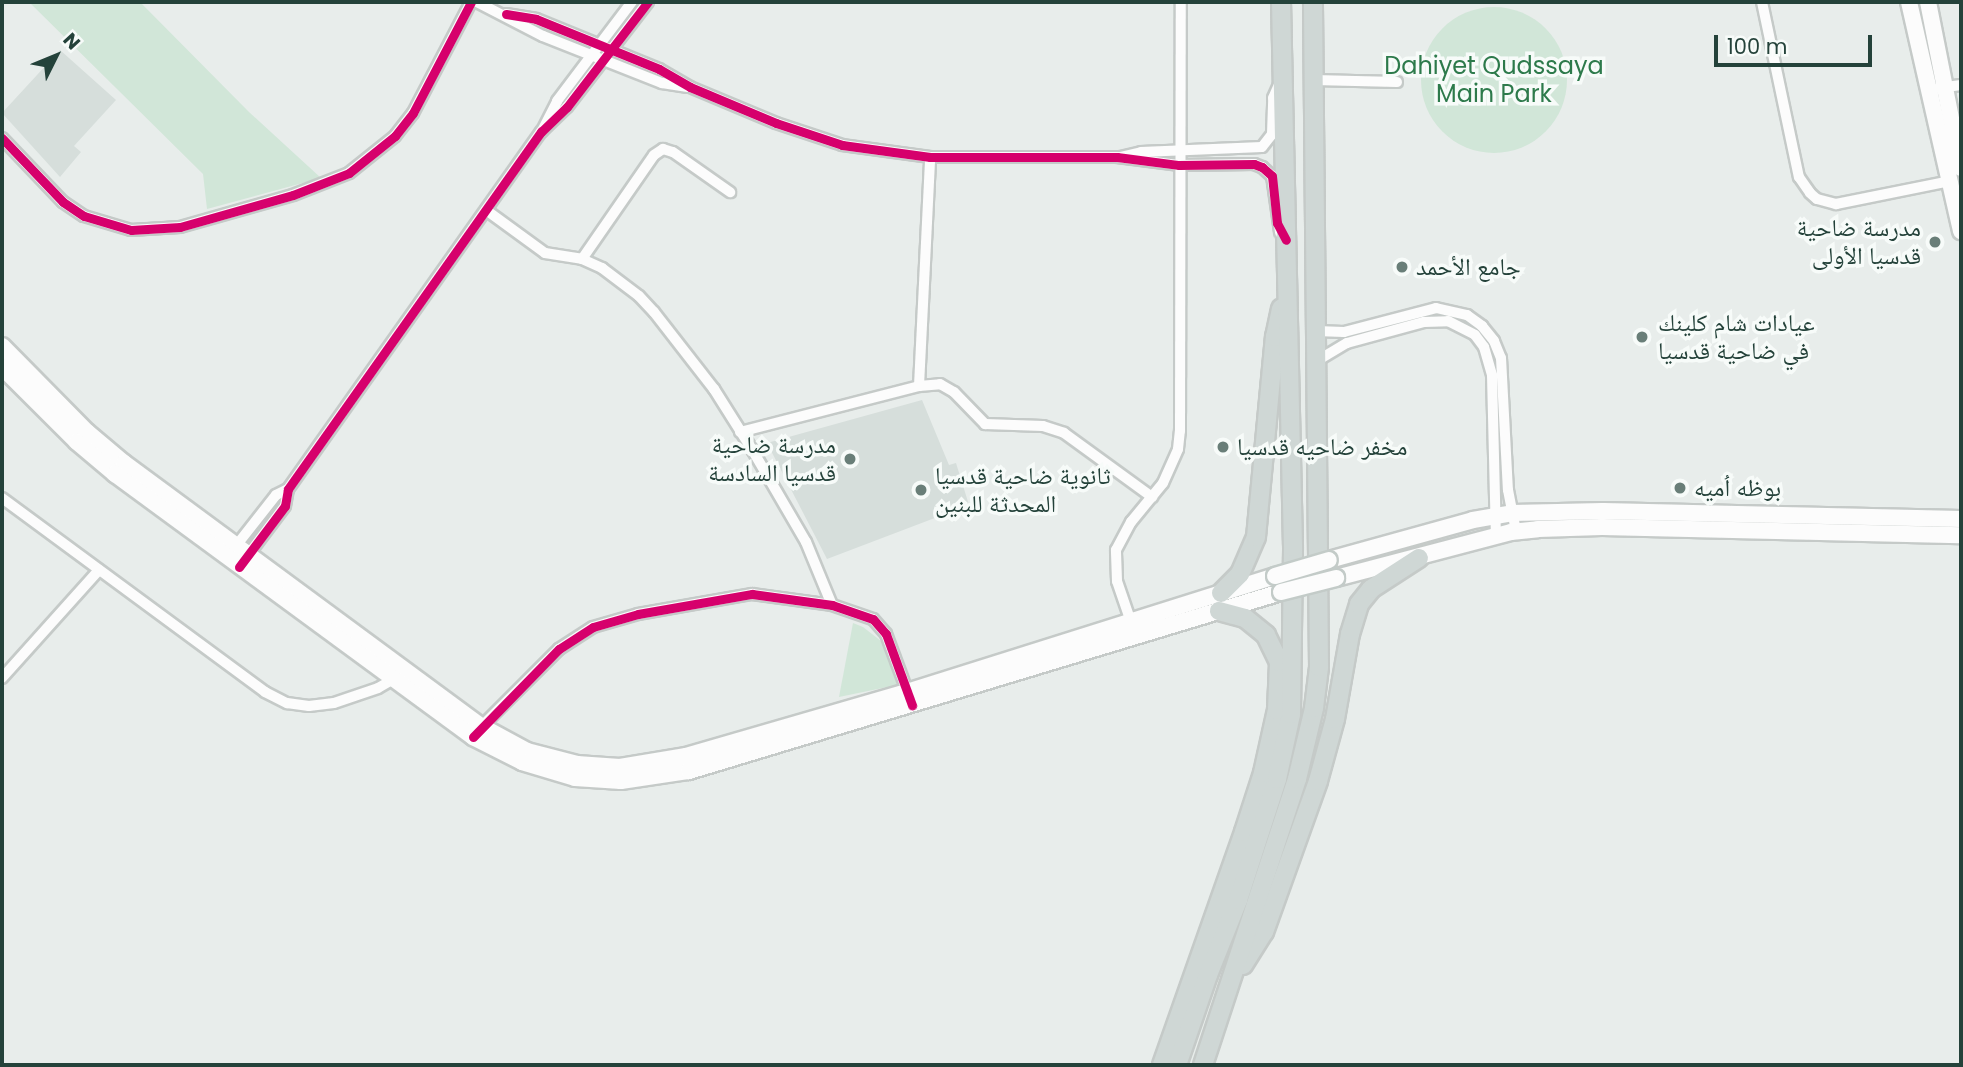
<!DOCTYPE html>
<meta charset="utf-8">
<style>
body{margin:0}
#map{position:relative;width:1963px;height:1067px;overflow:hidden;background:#e8edeb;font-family:Poppins,"Noto Naskh Arabic",sans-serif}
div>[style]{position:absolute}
.built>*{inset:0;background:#d6dedb}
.green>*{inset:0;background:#d1e6d8}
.round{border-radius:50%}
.roads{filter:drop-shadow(2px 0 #c5cac8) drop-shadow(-2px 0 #c5cac8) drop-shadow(0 2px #c5cac8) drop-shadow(0 -2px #c5cac8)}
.street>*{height:10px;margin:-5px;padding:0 5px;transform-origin:5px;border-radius:5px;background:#fcfcfc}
.secondary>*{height:16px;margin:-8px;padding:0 8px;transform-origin:8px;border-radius:8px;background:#fcfcfc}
.primary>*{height:18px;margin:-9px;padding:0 9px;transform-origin:9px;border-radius:9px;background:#cfd7d5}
.bridges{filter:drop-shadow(2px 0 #c3cbc8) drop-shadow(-2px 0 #c3cbc8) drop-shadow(0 2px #c3cbc8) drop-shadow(0 -2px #c3cbc8)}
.secondary-bridge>*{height:16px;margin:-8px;padding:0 8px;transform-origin:8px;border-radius:8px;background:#fcfcfc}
.cycleway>*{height:9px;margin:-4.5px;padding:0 4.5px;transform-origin:4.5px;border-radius:4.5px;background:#d6006c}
.dots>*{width:19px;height:19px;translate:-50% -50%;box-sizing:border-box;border:4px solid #f7fbf9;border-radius:50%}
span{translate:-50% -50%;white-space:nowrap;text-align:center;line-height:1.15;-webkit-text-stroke:7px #f7fbf9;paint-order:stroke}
.park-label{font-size:24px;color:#2d7a4b}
.poi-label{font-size:24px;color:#24423a}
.right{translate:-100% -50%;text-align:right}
.left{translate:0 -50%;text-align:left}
.frame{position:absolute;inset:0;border:4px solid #24423a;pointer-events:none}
.north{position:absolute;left:21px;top:21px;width:70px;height:70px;-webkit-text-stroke:5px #f7fbf9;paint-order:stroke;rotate:47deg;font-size:19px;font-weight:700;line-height:28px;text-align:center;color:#24423a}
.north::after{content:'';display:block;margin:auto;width:24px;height:32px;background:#24423a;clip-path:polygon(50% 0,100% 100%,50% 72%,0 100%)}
.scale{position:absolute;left:1714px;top:35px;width:158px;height:32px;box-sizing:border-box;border:4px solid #24423a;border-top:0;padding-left:9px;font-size:21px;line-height:24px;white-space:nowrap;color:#24423a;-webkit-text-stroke:5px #f7fbf9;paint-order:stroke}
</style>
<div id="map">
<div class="built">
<i style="clip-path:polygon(60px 50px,116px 100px,74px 146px,81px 152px,60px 177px,2px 113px)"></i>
<i style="clip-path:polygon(922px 400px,949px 465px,956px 463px,969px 505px,827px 559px,767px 443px)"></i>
</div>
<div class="green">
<i style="clip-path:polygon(29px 2px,140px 2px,249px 112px,321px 178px,207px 209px,203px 174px)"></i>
<i class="round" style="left:1421px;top:7px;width:146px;height:146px"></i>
<i style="clip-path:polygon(853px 623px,863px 627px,881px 641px,890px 656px,897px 685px,839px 697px)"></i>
</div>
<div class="roads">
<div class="street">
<i style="left:477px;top:2px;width:74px;rotate:27.3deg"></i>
<i style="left:543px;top:36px;width:128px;rotate:21.6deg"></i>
<i style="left:662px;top:83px;width:26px;rotate:9deg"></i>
<i style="left:1762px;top:2px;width:179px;rotate:78.1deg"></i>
<i style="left:1799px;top:177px;width:19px;rotate:55deg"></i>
<i style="left:1810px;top:193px;width:9px;rotate:41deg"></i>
<i style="left:1817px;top:199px;width:20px;rotate:15deg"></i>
<i style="left:1836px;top:204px;width:116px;rotate:-11.4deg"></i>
<i style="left:506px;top:14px;width:30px;rotate:9deg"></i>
<i style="left:536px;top:19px;width:133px;rotate:22.1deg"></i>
<i style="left:659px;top:69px;width:36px;rotate:30deg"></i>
<i style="left:690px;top:87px;width:93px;rotate:22.7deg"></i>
<i style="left:776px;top:123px;width:70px;rotate:18.4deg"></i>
<i style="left:842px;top:145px;width:89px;rotate:7.8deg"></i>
<i style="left:930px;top:157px;width:187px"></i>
<i style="left:1117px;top:157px;width:63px;rotate:7.4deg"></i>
<i style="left:1179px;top:165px;width:75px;rotate:-0.8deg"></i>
<i style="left:1254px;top:164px;width:9px;rotate:21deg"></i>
<i style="left:1262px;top:167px;width:13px;rotate:42deg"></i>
<i style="left:1272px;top:176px;width:57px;rotate:81.9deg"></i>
<i style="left:1314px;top:80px;width:83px;rotate:1.4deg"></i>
<i style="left:1939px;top:88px;width:22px;rotate:-8deg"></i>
<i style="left:542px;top:131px;width:34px;rotate:-63deg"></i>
<i style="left:557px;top:101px;width:124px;rotate:-52.9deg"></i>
<i style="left:2px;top:138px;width:88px;rotate:46.4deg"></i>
<i style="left:63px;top:202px;width:25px;rotate:34deg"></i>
<i style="left:84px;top:216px;width:49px;rotate:16.6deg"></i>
<i style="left:131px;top:230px;width:49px;rotate:-3.5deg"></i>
<i style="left:180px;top:227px;width:117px;rotate:-15.8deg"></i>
<i style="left:293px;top:195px;width:60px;rotate:-21.4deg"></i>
<i style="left:349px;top:173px;width:59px;rotate:-38.8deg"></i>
<i style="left:395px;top:136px;width:29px;rotate:-52deg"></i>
<i style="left:413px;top:113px;width:125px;rotate:-62.4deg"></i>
<i style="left:1120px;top:157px;width:22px;rotate:-13deg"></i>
<i style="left:1141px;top:152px;width:121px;rotate:-2.4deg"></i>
<i style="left:1262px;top:147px;width:16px;rotate:-52deg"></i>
<i style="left:1272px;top:134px;width:36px;rotate:-88deg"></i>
<i style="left:1273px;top:98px;width:20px;rotate:-66deg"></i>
<i style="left:486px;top:210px;width:73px;rotate:36.1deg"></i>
<i style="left:545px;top:253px;width:37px;rotate:9deg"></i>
<i style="left:582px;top:259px;width:22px;rotate:24deg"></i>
<i style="left:602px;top:268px;width:46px;rotate:37.1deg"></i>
<i style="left:639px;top:296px;width:22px;rotate:47deg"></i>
<i style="left:654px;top:312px;width:98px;rotate:52.1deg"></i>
<i style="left:714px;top:389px;width:73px;rotate:57.8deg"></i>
<i style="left:753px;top:451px;width:105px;rotate:59.8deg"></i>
<i style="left:806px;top:542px;width:68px;rotate:67.6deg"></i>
<i style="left:582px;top:259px;width:126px;rotate:-55.3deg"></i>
<i style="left:654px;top:155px;width:11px;rotate:-34deg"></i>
<i style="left:663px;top:149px;width:10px;rotate:17deg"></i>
<i style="left:673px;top:152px;width:70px;rotate:35.1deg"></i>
<i style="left:1316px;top:331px;width:28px;rotate:2deg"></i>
<i style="left:1344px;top:332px;width:95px;rotate:-14.6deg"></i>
<i style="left:1436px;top:308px;width:32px;rotate:13deg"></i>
<i style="left:1467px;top:315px;width:19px;rotate:36deg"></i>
<i style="left:1482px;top:326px;width:19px;rotate:51deg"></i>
<i style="left:1494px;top:341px;width:18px;rotate:68deg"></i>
<i style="left:1501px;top:358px;width:132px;rotate:87deg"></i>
<i style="left:1508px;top:490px;width:42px;rotate:79deg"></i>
<i style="left:1315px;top:362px;width:37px;rotate:-31deg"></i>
<i style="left:1347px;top:343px;width:80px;rotate:-15.3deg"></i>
<i style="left:1424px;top:322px;width:24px;rotate:-2deg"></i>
<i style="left:1448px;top:321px;width:30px;rotate:27deg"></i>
<i style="left:1475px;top:335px;width:15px;rotate:53deg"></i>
<i style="left:1484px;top:347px;width:29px;rotate:74deg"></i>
<i style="left:1492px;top:375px;width:161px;rotate:88.6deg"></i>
<i style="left:919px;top:386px;width:229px;rotate:-87.2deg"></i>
<i style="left:740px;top:432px;width:185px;rotate:-14.4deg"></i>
<i style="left:919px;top:386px;width:21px;rotate:-5deg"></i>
<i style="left:940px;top:384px;width:16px;rotate:30deg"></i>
<i style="left:954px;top:392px;width:45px;rotate:45.9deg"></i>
<i style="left:985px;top:424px;width:58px;rotate:2deg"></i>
<i style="left:1043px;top:426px;width:22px;rotate:18deg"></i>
<i style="left:1064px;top:433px;width:109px;rotate:36deg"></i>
<i style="left:2px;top:498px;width:327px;rotate:36.4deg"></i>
<i style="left:265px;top:692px;width:25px;rotate:27deg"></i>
<i style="left:287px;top:703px;width:22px;rotate:8deg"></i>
<i style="left:309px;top:706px;width:25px;rotate:-7deg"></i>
<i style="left:334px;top:703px;width:46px;rotate:-18.8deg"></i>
<i style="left:378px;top:688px;width:24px;rotate:-30deg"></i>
<i style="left:232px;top:551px;width:71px;rotate:-51.8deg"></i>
<i style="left:276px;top:495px;width:13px;rotate:-27deg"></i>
<i style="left:245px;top:559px;width:66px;rotate:-53deg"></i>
<i style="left:285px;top:506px;width:17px;rotate:-80deg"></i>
<i style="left:288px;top:489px;width:438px;rotate:-54.7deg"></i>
<i style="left:541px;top:132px;width:36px;rotate:-44deg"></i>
<i style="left:567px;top:107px;width:133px;rotate:-52.4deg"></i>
<i style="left:1131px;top:622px;width:43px;rotate:-108.9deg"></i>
<i style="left:1117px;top:581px;width:31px;rotate:-92deg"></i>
<i style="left:1116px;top:550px;width:32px;rotate:-62deg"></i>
<i style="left:1131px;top:522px;width:50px;rotate:-50.6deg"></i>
<i style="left:1163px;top:483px;width:37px;rotate:-66deg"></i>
<i style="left:1178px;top:449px;width:18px;rotate:-84deg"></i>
<i style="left:1180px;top:431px;width:429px;rotate:-89.9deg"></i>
<i style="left:2px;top:678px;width:145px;rotate:-48.1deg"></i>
<i style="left:479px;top:729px;width:113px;rotate:-45deg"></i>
<i style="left:559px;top:649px;width:40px;rotate:-32.9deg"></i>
<i style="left:593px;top:627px;width:47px;rotate:-16.1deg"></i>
<i style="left:638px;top:614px;width:116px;rotate:-10deg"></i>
<i style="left:752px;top:594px;width:81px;rotate:7.8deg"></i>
<i style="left:832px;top:605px;width:43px;rotate:18.9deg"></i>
<i style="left:873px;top:619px;width:20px;rotate:49deg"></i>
<i style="left:886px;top:634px;width:66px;rotate:69.6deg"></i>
</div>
<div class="secondary">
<i style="left:1909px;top:2px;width:235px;rotate:77.2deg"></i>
<i style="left:1928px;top:2px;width:169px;rotate:78.8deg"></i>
<i style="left:2px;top:346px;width:121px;rotate:45.3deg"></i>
<i style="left:87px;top:432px;width:48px;rotate:40deg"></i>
<i style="left:124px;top:463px;width:443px;rotate:36.4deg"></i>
<i style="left:481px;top:726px;width:52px;rotate:28.5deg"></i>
<i style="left:527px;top:751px;width:52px;rotate:14.6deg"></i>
<i style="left:577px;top:764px;width:43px;rotate:4deg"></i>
<i style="left:620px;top:767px;width:67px;rotate:-9.5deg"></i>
<i style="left:686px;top:756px;width:230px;rotate:-16.2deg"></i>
<i style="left:907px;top:692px;width:386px;rotate:-17.5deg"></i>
<i style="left:2px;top:367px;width:106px;rotate:45deg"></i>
<i style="left:77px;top:442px;width:50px;rotate:40.1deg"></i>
<i style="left:115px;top:474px;width:444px;rotate:36.3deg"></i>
<i style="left:473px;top:737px;width:55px;rotate:27deg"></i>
<i style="left:522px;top:762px;width:55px;rotate:16.8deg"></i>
<i style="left:575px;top:778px;width:46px;rotate:3.7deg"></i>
<i style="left:621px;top:781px;width:69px;rotate:-8.4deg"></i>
<i style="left:689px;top:771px;width:618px;rotate:-16.82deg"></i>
<i style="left:1329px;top:560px;width:149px;rotate:-15.5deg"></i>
<i style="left:1473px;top:520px;width:40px;rotate:-10deg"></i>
<i style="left:1512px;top:513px;width:91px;rotate:-1.3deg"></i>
<i style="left:1603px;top:511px;width:358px;rotate:1.3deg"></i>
<i style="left:1336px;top:578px;width:181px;rotate:-14.7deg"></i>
<i style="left:1511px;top:532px;width:27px;rotate:-6deg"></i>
<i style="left:1538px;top:529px;width:64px;rotate:-1.8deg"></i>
<i style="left:1602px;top:527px;width:359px;rotate:1.3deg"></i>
</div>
<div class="primary">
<i style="left:1221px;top:593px;width:27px;rotate:-45deg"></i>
<i style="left:1240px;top:574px;width:40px;rotate:-66.6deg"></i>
<i style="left:1256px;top:537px;width:201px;rotate:-84.6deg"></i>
<i style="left:1275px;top:337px;width:29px;rotate:-78deg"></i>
<i style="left:1243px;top:965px;width:39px;rotate:-58deg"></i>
<i style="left:1264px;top:932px;width:160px;rotate:-70.3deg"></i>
<i style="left:1318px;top:781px;width:64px;rotate:-74.7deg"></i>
<i style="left:1335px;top:719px;width:86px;rotate:-80deg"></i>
<i style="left:1350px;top:634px;width:31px;rotate:-73deg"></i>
<i style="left:1359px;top:604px;width:19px;rotate:-51deg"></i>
<i style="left:1371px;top:589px;width:57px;rotate:-32.9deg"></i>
<i style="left:1162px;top:1065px;width:247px;rotate:-70.6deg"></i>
<i style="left:1244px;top:832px;width:62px;rotate:-72.1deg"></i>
<i style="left:1263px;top:773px;width:65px;rotate:-77.5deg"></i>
<i style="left:1277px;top:710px;width:48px;rotate:-87.6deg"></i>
<i style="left:1279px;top:662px;width:30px;rotate:-116deg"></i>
<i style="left:1266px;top:635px;width:27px;rotate:-141deg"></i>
<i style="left:1245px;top:618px;width:27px;rotate:-165deg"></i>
<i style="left:1177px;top:1065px;width:95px;rotate:-71deg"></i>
<i style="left:1208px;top:975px;width:81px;rotate:-68.2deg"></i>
<i style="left:1238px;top:900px;width:127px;rotate:-72.1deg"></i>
<i style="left:1277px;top:779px;width:66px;rotate:-77.8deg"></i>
<i style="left:1291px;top:714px;width:167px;rotate:-89.3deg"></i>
<i style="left:1293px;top:547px;width:545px;rotate:-91.26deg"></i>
<i style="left:1203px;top:1065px;width:301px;rotate:-71.8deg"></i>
<i style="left:1297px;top:779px;width:73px;rotate:-76.5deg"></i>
<i style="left:1314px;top:708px;width:41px;rotate:-83deg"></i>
<i style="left:1319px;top:667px;width:665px;rotate:-90.52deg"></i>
</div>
</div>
<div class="bridges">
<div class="secondary-bridge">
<i style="left:1275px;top:576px;width:56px;rotate:-16.5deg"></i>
<i style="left:1281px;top:592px;width:57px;rotate:-14.3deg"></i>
</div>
</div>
<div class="cycleway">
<i style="left:506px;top:14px;width:30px;rotate:9deg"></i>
<i style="left:536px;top:19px;width:133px;rotate:22.1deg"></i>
<i style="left:659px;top:69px;width:36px;rotate:30deg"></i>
<i style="left:690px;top:87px;width:93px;rotate:22.7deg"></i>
<i style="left:776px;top:123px;width:70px;rotate:18.4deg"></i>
<i style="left:842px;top:145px;width:89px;rotate:7.8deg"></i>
<i style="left:930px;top:157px;width:187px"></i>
<i style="left:1117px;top:157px;width:63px;rotate:7.4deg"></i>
<i style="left:1179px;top:165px;width:75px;rotate:-0.8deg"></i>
<i style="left:1254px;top:164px;width:9px;rotate:21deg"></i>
<i style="left:1262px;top:167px;width:13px;rotate:42deg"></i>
<i style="left:1272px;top:176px;width:47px;rotate:83.9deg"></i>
<i style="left:1277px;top:223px;width:19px;rotate:62deg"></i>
<i style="left:2px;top:138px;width:88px;rotate:46.4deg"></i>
<i style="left:63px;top:202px;width:25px;rotate:34deg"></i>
<i style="left:84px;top:216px;width:49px;rotate:16.6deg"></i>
<i style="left:131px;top:230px;width:49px;rotate:-3.5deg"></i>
<i style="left:180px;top:227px;width:117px;rotate:-15.8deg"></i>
<i style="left:293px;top:195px;width:60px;rotate:-21.4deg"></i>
<i style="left:349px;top:173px;width:59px;rotate:-38.8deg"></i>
<i style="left:395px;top:136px;width:29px;rotate:-52deg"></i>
<i style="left:413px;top:113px;width:125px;rotate:-62.4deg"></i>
<i style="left:239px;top:567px;width:76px;rotate:-53deg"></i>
<i style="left:285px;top:506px;width:17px;rotate:-80deg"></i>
<i style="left:288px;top:489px;width:438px;rotate:-54.7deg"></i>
<i style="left:541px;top:132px;width:36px;rotate:-44deg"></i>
<i style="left:567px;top:107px;width:133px;rotate:-52.4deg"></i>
<i style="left:473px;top:737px;width:123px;rotate:-45.7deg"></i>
<i style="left:559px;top:649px;width:40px;rotate:-32.9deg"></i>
<i style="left:593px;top:627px;width:47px;rotate:-16.1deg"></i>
<i style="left:638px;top:614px;width:116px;rotate:-10deg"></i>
<i style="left:752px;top:594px;width:81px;rotate:7.8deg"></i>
<i style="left:832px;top:605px;width:43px;rotate:18.9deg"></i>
<i style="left:873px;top:619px;width:20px;rotate:49deg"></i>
<i style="left:886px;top:634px;width:76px;rotate:69.9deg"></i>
</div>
<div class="dots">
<i style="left:1935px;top:242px;background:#697e78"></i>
<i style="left:1402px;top:267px;background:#697e78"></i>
<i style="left:1642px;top:337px;background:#697e78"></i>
<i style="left:1223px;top:447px;background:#697e78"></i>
<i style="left:850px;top:459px;background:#697e78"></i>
<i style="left:1680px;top:488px;background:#697e78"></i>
<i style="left:921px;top:490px;background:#697e78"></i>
</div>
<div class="park-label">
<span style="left:1494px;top:80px">Dahiyet Qudssaya<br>Main Park</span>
</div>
<div class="poi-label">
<span class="right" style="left:1921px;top:242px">مدرسة ضاحية<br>قدسيا الأولى</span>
<span class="left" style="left:1416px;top:267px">جامع الأحمد</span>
<span class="left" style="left:1658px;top:337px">عيادات شام كلينك<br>في ضاحية قدسيا</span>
<span class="right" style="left:836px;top:459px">مدرسة ضاحية<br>قدسيا السادسة</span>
<span class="left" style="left:1237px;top:447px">مخفر ضاحيه قدسيا</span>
<span class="left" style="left:935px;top:490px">ثانوية ضاحية قدسيا<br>المحدثة للبنين</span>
<span class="left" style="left:1694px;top:488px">بوظه اُميه</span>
</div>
<div class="frame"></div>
<div class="north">N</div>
<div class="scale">100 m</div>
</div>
